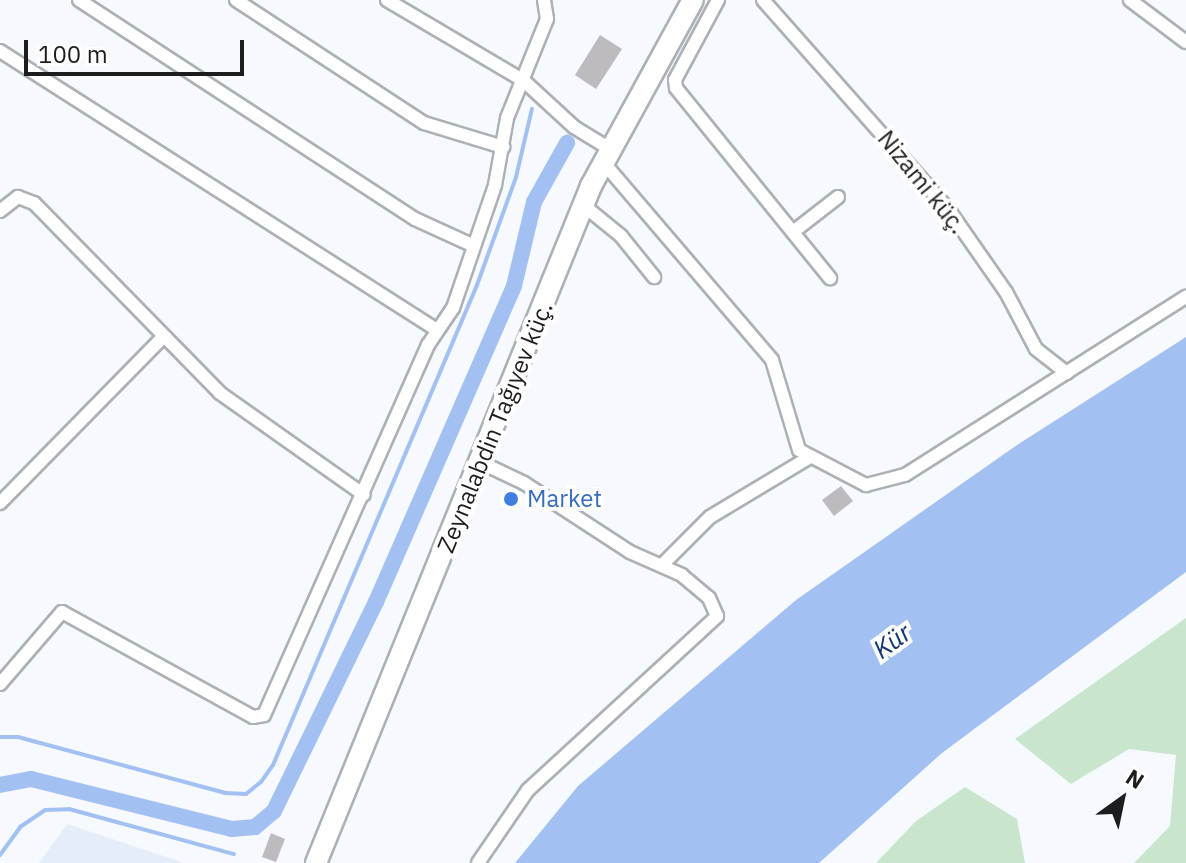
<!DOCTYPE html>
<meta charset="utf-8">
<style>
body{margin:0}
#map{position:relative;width:1186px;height:863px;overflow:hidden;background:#f6f9fe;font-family:"IBM Plex Sans",sans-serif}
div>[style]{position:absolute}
.built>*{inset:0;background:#e4edfa}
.green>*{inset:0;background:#c7e6cd}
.water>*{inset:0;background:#a2c1f2}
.stream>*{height:4px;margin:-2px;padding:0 2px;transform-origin:2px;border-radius:2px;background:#a2c1f2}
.canal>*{height:16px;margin:-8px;padding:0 8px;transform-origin:8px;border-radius:8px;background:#a2c1f2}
.building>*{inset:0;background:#bdbac0}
.roads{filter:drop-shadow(2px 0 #acb1b6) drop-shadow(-2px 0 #acb1b6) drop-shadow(0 2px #acb1b6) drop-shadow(0 -2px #acb1b6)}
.street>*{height:12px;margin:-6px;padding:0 6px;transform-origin:6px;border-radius:6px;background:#fff}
.primary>*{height:20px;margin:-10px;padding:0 10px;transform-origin:10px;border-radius:10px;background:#fff}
.dots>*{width:22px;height:22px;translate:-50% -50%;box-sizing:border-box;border:4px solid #fff;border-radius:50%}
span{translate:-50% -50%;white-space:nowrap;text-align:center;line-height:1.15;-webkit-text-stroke:8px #fff;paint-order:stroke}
.street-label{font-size:24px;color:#1c1d1f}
.shop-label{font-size:24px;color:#366cbe}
.left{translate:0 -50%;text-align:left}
.water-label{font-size:26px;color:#133871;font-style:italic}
.north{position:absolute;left:1082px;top:759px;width:80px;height:80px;-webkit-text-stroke:6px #fff;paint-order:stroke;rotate:33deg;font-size:22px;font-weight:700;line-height:32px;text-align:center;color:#1c1d1f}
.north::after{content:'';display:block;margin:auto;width:28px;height:36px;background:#1c1d1f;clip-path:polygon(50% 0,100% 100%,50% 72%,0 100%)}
.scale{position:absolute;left:24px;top:40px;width:220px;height:36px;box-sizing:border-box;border:4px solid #1c1d1f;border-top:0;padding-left:10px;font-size:24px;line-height:28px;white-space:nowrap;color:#1c1d1f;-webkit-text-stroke:6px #fff;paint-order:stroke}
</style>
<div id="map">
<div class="built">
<i style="clip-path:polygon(67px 824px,184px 863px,39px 863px)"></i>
</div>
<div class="green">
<i style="clip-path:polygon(1186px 618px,1186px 863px,1134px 863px,1170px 826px,1176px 755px,1129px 749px,1071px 784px,1015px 739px)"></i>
<i style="clip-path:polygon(965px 787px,1017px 819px,1025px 863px,876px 863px,916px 821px)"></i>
</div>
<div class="water">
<i style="clip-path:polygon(1186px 337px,1186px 572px,942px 753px,819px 863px,515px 863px,578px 786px,796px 600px,1017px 445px)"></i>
</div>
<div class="stream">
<i style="left:0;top:737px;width:18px"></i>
<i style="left:18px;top:737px;width:214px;rotate:15.1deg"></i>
<i style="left:225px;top:793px;width:21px;rotate:3deg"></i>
<i style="left:246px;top:794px;width:19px;rotate:-39deg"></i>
<i style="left:261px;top:782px;width:21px;rotate:-55deg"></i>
<i style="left:273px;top:765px;width:522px;rotate:-66.97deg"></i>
<i style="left:477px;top:285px;width:115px;rotate:-70.1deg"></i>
<i style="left:516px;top:177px;width:70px;rotate:-76.8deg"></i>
<i style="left:0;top:855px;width:34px;rotate:-54deg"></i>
<i style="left:20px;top:827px;width:30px;rotate:-34deg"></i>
<i style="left:45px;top:810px;width:24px;rotate:-2deg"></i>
<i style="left:69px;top:809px;width:171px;rotate:15.3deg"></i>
</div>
<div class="canal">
<i style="left:0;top:785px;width:32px;rotate:-11deg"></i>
<i style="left:31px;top:779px;width:207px;rotate:14deg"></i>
<i style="left:232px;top:829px;width:23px;rotate:-5deg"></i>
<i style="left:255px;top:827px;width:25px;rotate:-40deg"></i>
<i style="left:274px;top:811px;width:233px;rotate:-64deg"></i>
<i style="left:376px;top:602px;width:345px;rotate:-66.4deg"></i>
<i style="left:514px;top:286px;width:86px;rotate:-76.6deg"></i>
<i style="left:534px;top:202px;width:68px;rotate:-60.8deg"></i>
</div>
<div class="building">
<i style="clip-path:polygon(600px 35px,622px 49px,596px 89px,575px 75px)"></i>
<i style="clip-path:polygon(841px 486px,853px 501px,834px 516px,822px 500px)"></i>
<i style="clip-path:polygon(271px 833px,285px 839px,276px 862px,262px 857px)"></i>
</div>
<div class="roads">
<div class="street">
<i style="left:79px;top:0;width:401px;rotate:33.1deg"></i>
<i style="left:415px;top:219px;width:65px;rotate:24.6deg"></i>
<i style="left:236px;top:0;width:225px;rotate:33.2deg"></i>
<i style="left:424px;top:123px;width:83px;rotate:16.9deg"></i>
<i style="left:387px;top:0;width:159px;rotate:30.6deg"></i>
<i style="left:524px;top:81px;width:68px;rotate:42.6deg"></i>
<i style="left:574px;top:127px;width:42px;rotate:31.4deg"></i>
<i style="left:718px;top:0;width:91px;rotate:118.3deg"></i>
<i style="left:675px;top:80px;width:8px;rotate:83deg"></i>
<i style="left:676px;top:88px;width:245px;rotate:51deg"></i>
<i style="left:763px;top:0;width:279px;rotate:48.5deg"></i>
<i style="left:948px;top:209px;width:101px;rotate:55.1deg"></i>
<i style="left:1006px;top:292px;width:64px;rotate:62.2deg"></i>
<i style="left:1036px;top:349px;width:39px;rotate:38deg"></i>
<i style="left:1130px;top:0;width:70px;rotate:36.9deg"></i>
<i style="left:0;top:51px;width:518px;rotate:32.56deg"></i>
<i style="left:603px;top:162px;width:260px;rotate:49.5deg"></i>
<i style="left:772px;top:360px;width:94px;rotate:73.3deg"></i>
<i style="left:799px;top:450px;width:76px;rotate:27.6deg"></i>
<i style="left:866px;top:485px;width:40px;rotate:-14.4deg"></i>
<i style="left:905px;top:475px;width:333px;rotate:-32.4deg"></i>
<i style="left:583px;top:205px;width:49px;rotate:39.2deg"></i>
<i style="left:621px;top:236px;width:53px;rotate:51.2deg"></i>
<i style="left:0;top:211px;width:23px;rotate:-38deg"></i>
<i style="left:18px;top:197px;width:17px;rotate:21deg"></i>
<i style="left:34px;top:203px;width:266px;rotate:45.6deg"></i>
<i style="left:220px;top:393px;width:176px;rotate:35.3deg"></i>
<i style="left:793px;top:232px;width:57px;rotate:-37.9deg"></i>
<i style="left:0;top:503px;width:233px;rotate:-45.5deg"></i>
<i style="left:663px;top:564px;width:66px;rotate:-45deg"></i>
<i style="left:710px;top:517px;width:117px;rotate:-31deg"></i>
<i style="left:0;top:684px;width:95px;rotate:-49.3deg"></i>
<i style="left:62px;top:612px;width:218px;rotate:28.8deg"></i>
<i style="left:253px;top:717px;width:11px;rotate:-10deg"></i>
<i style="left:264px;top:715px;width:405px;rotate:-66.1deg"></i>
<i style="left:428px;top:345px;width:45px;rotate:-56deg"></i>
<i style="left:453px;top:308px;width:130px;rotate:-71.1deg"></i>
<i style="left:495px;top:185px;width:68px;rotate:-79.8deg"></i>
<i style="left:507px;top:118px;width:107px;rotate:-68deg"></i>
<i style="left:547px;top:19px;width:19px;rotate:-99deg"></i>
<i style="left:478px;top:863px;width:88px;rotate:-55.6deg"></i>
<i style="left:528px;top:790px;width:257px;rotate:-42.6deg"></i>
<i style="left:717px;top:616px;width:20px;rotate:-114deg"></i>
<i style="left:709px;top:598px;width:35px;rotate:-140deg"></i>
<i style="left:682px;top:575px;width:57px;rotate:-156.1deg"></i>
<i style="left:630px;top:552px;width:126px;rotate:-146.9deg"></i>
<i style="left:524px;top:483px;width:47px;rotate:-154.5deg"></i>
</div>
<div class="primary">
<i style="left:316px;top:863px;width:731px;rotate:-67.89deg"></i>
<i style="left:591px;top:186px;width:212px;rotate:-61.3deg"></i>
</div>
</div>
<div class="dots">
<i style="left:511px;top:499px;background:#3f7fe0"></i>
</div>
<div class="street-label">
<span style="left:922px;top:182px;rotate:51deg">Nizami küç.</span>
<span style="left:495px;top:427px;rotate:-68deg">Zeynalabdin Tağıyev küç.</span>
</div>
<div class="shop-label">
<span class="left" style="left:527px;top:499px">Market</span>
</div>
<div class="water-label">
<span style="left:892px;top:641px;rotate:-36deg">Kür</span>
</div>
<div class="north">N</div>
<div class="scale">100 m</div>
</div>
